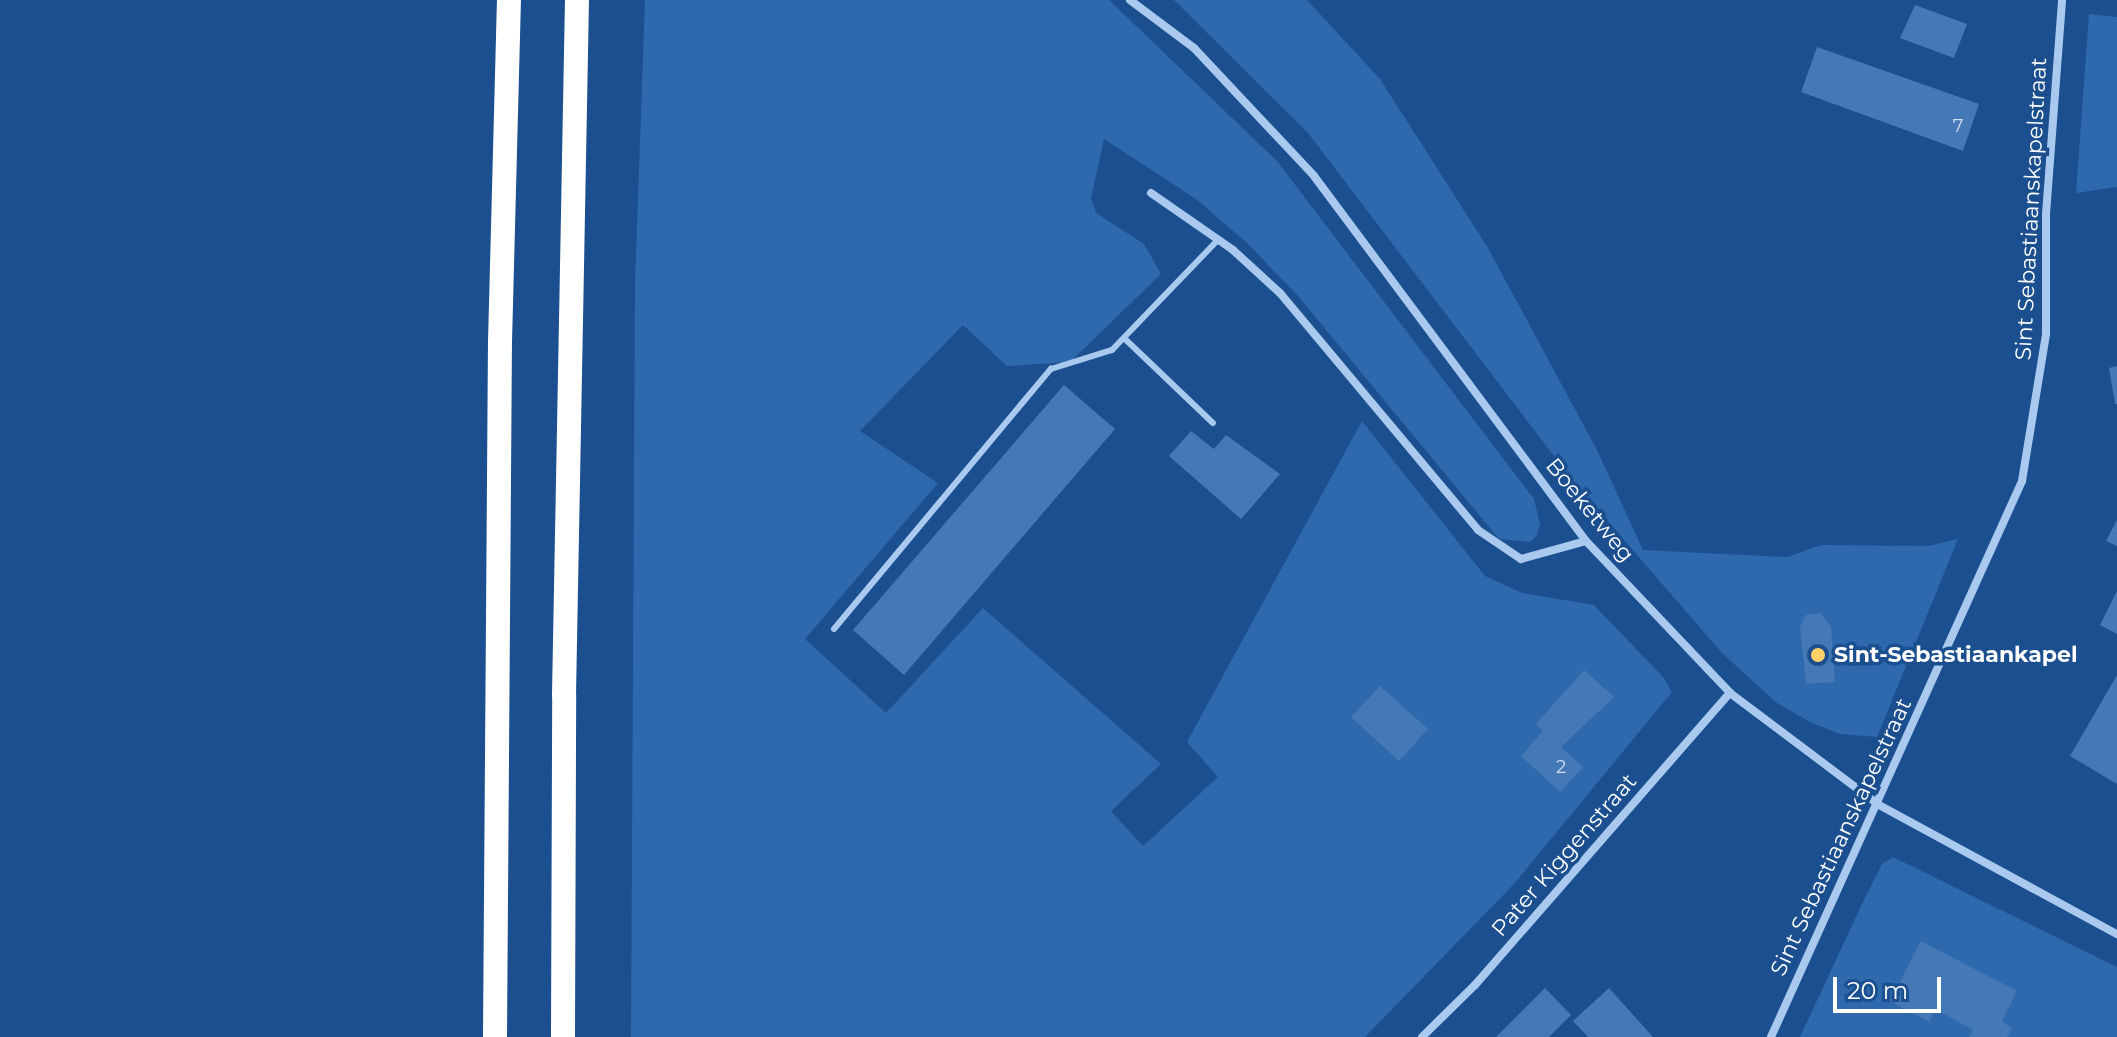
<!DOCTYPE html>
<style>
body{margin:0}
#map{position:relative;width:2117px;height:1037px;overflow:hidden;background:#1b4f8f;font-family:Montserrat,sans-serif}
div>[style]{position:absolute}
.green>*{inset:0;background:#2e69ad}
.building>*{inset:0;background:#4478b7}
.service>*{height:6px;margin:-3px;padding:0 3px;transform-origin:3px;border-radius:3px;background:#a9c9ee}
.minor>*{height:8px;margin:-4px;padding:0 4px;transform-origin:4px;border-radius:4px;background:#a9c9ee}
.motorway>*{height:24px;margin:-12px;padding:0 12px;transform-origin:12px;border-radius:12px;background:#fff}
.dots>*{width:22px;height:22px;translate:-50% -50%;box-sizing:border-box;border:4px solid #1b4f8f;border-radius:50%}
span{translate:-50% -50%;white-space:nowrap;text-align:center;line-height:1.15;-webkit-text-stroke:7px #1b4f8f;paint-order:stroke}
.number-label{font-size:18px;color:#d0dded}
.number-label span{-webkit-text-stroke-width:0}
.street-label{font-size:22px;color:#fff}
.poi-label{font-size:22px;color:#fff;font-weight:700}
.left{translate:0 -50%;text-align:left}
.scale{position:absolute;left:1833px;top:977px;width:108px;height:36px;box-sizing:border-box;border:4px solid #fff;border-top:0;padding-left:10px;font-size:24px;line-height:28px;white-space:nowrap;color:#fff;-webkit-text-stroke:6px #1b4f8f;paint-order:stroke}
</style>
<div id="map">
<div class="green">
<i style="clip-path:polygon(645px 0,1109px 0,1277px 161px,1534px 499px,1540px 524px,1537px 535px,1530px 542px,1499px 539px,1298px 296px,1247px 243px,1196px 199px,1104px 139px,1091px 198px,1096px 213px,1144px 244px,1161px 274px,1070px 362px,1007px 366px,963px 325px,860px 431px,938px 483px,805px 639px,886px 713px,983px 608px,1161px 764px,1111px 811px,1143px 846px,1218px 777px,1187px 742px,1362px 421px,1485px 576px,1522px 593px,1594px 605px,1664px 678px,1672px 692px,1514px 884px,1365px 1037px,631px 1037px,635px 282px)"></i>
<i style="clip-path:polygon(1174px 0,1307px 0,1380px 79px,1488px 248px,1597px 450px,1643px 550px,1787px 557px,1821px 545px,1928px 546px,1958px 539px,1877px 737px,1840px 734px,1812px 723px,1777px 703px,1722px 653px,1573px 481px,1308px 133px)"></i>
<i style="clip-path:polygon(2089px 14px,2117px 17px,2117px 187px,2076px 193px)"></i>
<i style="clip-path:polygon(1893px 857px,2117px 967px,2117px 1037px,1800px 1037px,1862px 904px,1882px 864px)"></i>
</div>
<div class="building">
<i style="clip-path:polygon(1915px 5px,1967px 24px,1954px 58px,1900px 38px)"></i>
<i style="clip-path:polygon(1817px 47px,1979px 104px,1963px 151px,1801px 92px)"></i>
<i style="clip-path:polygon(2117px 366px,2117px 404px,2115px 404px,2109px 368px)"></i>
<i style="clip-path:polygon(1064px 385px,1115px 429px,904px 675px,853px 630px)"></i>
<i style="clip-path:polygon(1191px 431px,1214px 449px,1226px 435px,1280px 474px,1241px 519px,1169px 456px)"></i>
<i style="clip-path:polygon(2117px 520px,2117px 546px,2106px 541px)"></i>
<i style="clip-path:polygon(2117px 591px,2117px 634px,2100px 625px)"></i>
<i style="clip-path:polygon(1820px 613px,1831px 626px,1835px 682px,1806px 684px,1800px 627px,1806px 615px)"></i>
<i style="clip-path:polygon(1584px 670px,1614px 697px,1561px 747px,1583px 767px,1560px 792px,1521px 756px,1543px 731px,1536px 724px)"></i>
<i style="clip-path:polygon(2117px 675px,2117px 784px,2070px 756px)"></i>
<i style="clip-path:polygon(1380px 686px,1428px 729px,1399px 761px,1351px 717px)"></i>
<i style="clip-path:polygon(1921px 941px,2017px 991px,2002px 1021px,2012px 1029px,2007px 1037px,1969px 1037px,1973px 1030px,1935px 1009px,1929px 1022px,1890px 1001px)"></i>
<i style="clip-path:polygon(1545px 988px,1571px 1015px,1549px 1037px,1496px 1037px)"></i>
<i style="clip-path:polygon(1609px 988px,1653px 1037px,1588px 1037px,1573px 1021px)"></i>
</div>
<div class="service">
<i style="left:1124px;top:338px;width:123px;rotate:43.7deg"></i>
<i style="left:834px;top:629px;width:339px;rotate:-50.2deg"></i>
<i style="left:1051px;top:369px;width:64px;rotate:-17.3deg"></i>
<i style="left:1112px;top:350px;width:153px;rotate:-46.1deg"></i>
</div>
<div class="minor">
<i style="left:1130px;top:0;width:80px;rotate:36.9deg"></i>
<i style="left:1194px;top:48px;width:175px;rotate:46.8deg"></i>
<i style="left:1314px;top:176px;width:455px;rotate:53.3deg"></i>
<i style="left:1586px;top:541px;width:209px;rotate:46.5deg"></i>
<i style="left:1730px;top:693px;width:186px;rotate:36.9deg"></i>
<i style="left:1879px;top:805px;width:271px;rotate:28.5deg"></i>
<i style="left:1151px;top:193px;width:100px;rotate:34.8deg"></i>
<i style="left:1233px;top:250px;width:64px;rotate:42.5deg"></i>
<i style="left:1280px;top:293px;width:309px;rotate:50.1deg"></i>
<i style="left:1478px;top:530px;width:52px;rotate:34deg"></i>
<i style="left:1521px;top:559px;width:67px;rotate:-15.5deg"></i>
<i style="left:1422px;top:1037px;width:74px;rotate:-44.5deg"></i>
<i style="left:1475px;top:985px;width:388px;rotate:-48.9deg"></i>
<i style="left:1771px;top:1037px;width:610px;rotate:-65.7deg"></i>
<i style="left:2022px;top:481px;width:149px;rotate:-80.7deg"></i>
<i style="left:2046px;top:334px;width:120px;rotate:-90deg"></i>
<i style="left:2046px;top:214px;width:215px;rotate:-85.7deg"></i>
</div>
<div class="motorway">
<i style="left:495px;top:1037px;width:695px;rotate:-89.59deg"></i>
<i style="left:500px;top:342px;width:342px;rotate:-88.5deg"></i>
<i style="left:563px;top:1037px;width:342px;rotate:-89.8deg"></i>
<i style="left:564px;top:695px;width:695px;rotate:-88.93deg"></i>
</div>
<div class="dots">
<i style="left:1818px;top:655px;background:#ffd166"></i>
</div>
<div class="number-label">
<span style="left:1958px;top:126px">7</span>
<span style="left:1561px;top:767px">2</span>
</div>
<div class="street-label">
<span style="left:2031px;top:209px;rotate:-87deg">Sint Sebastiaanskapelstraat</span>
<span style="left:1590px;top:510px;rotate:51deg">Boeketweg</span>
<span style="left:1841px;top:837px;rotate:-65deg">Sint Sebastiaanskapelstraat</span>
<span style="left:1564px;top:855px;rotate:-49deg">Pater Kiggenstraat</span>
</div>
<div class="poi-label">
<span class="left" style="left:1834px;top:655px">Sint-Sebastiaankapel</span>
</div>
<div class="scale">20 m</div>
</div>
